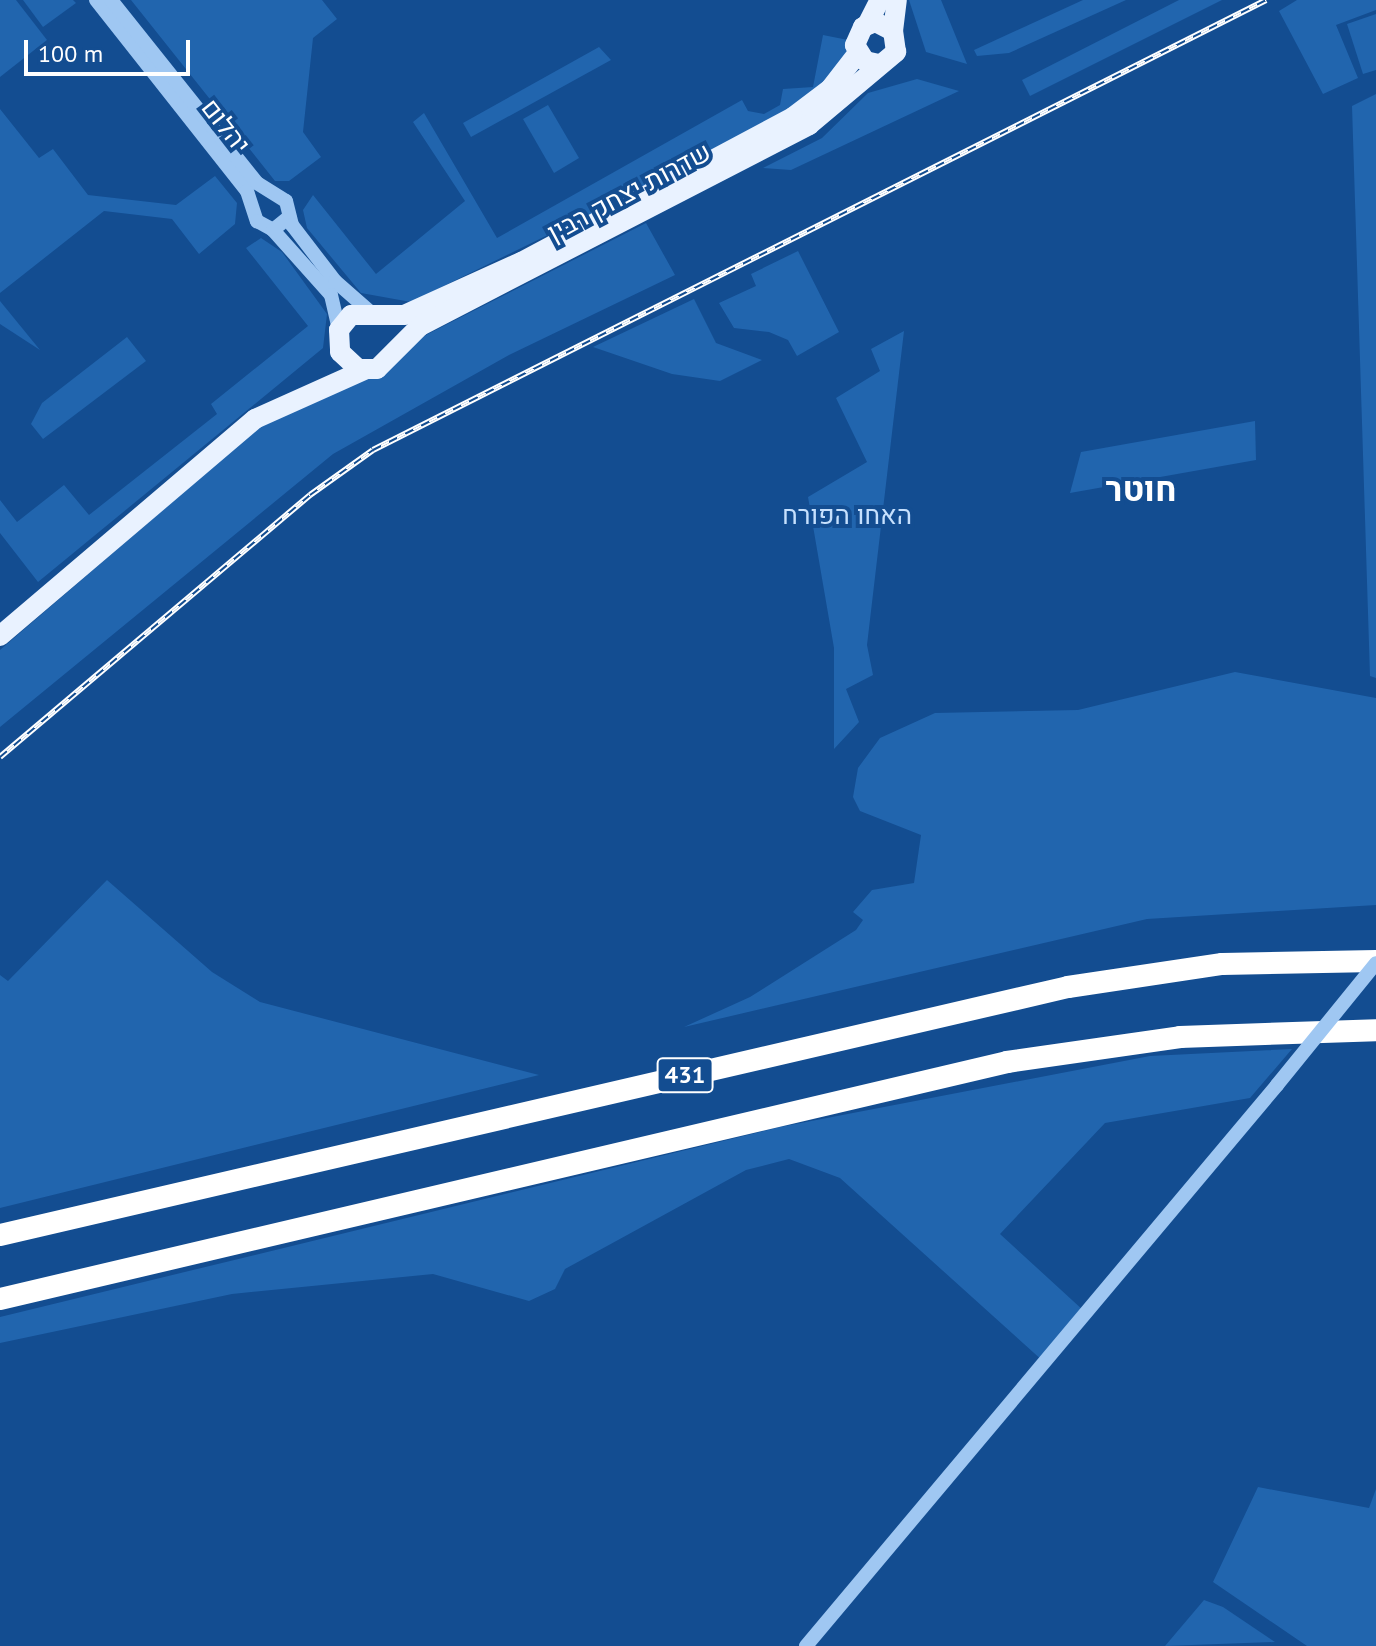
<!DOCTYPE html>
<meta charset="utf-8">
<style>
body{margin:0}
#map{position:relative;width:1376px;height:1646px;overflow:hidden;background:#134d91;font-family:"PT Sans",Heebo,sans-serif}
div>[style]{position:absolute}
.green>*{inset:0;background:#2165ae}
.minor>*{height:14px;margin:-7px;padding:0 7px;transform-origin:7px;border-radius:7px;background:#9fc7f2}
.major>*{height:20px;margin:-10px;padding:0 10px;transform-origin:10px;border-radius:10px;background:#e9f2ff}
.highway>*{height:22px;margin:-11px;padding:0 11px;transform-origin:11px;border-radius:11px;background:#fff}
.rail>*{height:6px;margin-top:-3px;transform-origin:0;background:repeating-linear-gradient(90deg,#134d91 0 9px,#fff 0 18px);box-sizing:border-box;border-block:2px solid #fff}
.minor-bridge>*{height:14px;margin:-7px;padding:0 7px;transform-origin:7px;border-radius:7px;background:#9fc7f2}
span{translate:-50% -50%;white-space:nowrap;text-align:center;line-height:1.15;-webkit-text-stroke:8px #134d91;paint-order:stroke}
.shield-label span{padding:2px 6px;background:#134d91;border:2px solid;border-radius:6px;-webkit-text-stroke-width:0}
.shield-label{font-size:24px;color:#fff;font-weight:700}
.street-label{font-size:26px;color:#fff}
.park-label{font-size:26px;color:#c6e0fd}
.district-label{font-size:34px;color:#fff;font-weight:700}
.scale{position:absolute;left:24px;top:40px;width:166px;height:36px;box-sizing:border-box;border:4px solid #fff;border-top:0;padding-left:10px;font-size:24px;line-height:28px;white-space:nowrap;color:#fff;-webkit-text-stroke:6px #134d91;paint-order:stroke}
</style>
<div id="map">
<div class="green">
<i style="clip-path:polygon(0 0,16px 0,47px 40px,0 77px)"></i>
<i style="clip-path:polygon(23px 0,73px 0,76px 3px,43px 27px)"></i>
<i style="clip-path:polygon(131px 0,322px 0,337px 19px,313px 38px,303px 132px,321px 157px,289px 181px,275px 181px)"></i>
<i style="clip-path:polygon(909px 0,941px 0,967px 64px,926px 52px)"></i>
<i style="clip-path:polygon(1083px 0,1126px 0,1009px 53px,977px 56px,974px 50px)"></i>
<i style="clip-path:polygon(1179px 0,1222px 0,1030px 96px,1022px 80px)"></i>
<i style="clip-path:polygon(1297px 0,1376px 0,1376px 10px,1336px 25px,1358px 78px,1323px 94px,1279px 11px)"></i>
<i style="clip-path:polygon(1376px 14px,1376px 70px,1363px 74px,1347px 24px)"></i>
<i style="clip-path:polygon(823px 35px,848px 40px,852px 52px,815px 91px,760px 131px,411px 302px,361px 293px,307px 228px,303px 210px,313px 195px,376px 274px,465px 201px,413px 122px,424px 113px,497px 238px,742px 100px,748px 111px,764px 114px,780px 105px,783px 89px,813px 87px)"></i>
<i style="clip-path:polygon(599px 47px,611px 60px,471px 137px,463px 123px)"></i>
<i style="clip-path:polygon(917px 79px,959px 91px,791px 170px,763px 168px,822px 138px,868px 93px)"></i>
<i style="clip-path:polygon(1376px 94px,1376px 678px,1370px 676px,1352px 106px)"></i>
<i style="clip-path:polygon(548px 105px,579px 158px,554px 173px,523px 119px)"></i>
<i style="clip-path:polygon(0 109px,39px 158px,53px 149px,88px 195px,176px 205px,215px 176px,237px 203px,235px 224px,199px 254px,172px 219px,104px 211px,0 293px)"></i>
<i style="clip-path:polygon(646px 223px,675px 275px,509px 355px,333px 454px,0 727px,0 650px,256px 430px,300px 399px)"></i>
<i style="clip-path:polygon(261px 238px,282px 252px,327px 314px,323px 348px,38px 582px,0 533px,0 500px,17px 522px,64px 485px,89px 515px,217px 414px,211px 404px,308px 326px,246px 248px)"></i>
<i style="clip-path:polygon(798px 251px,839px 332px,797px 356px,788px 340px,769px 332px,734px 328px,719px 303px,756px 286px,751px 274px)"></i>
<i style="clip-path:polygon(694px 299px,716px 343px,762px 360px,720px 381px,672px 374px,593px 347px)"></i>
<i style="clip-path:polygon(0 301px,40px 350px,0 324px)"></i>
<i style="clip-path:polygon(904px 331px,867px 645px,873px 675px,846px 689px,859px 722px,834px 749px,834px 648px,808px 497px,867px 462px,836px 398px,880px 371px,871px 349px)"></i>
<i style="clip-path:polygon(127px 337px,146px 361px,43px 439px,31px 424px,42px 403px)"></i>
<i style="clip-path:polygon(1255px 421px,1256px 460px,1070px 493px,1081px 452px)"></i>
<i style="clip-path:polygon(1235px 672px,1376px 698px,1376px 905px,1147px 919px,684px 1027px,750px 997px,856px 930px,863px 920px,853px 912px,872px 890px,914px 883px,921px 835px,860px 811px,853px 797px,858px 768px,880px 738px,935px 713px,1078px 710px)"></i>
<i style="clip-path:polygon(107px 880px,212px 972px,260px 1002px,539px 1075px,0 1208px,0 975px,8px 981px)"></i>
<i style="clip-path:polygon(1292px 1049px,1250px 1098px,1105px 1123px,1000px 1234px,1084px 1311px,1044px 1362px,840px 1178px,789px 1159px,746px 1170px,565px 1269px,555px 1289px,529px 1301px,433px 1274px,232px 1294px,0 1343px,0 1317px,780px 1127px,1150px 1056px)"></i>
<i style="clip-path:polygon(1258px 1487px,1369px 1508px,1376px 1489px,1376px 1646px,1307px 1646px,1213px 1582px)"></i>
<i style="clip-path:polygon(1204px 1600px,1223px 1607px,1275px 1642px,1165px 1646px)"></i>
</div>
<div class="minor">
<i style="left:96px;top:0;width:243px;rotate:51.7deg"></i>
<i style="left:247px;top:191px;width:32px;rotate:72deg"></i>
<i style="left:257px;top:221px;width:18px;rotate:29deg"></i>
<i style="left:273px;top:230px;width:21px;rotate:-39deg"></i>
<i style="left:111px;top:0;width:234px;rotate:51.4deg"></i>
<i style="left:257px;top:183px;width:34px;rotate:32deg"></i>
<i style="left:286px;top:201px;width:25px;rotate:76deg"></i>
<i style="left:292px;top:225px;width:71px;rotate:52.5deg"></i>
<i style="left:335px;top:281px;width:44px;rotate:41.3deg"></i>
<i style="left:273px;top:230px;width:87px;rotate:48.3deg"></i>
<i style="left:331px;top:295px;width:36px;rotate:77deg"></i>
<i style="left:806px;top:1646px;width:733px;rotate:-49.98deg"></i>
</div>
<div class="major">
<i style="left:867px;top:25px;width:28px;rotate:-63deg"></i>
<i style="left:893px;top:31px;width:31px;rotate:-83deg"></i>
<i style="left:858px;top:53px;width:46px;rotate:127.9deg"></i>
<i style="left:830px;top:89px;width:46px;rotate:142.9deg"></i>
<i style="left:793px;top:117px;width:308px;rotate:151.9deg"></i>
<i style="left:521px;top:262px;width:128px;rotate:155.6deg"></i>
<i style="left:404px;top:315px;width:53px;rotate:180deg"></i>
<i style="left:351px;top:315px;width:19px;rotate:129deg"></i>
<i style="left:339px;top:330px;width:22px;rotate:87deg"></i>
<i style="left:340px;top:352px;width:25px;rotate:43deg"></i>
<i style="left:358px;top:369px;width:19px"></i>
<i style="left:377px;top:369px;width:61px;rotate:-45deg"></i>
<i style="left:420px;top:326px;width:438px;rotate:-27.3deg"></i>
<i style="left:809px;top:125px;width:114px;rotate:-40deg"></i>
<i style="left:896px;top:52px;width:21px;rotate:-98deg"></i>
<i style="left:893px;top:31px;width:20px;rotate:-153deg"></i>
<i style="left:875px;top:22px;width:13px;rotate:157deg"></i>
<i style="left:863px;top:27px;width:20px;rotate:114deg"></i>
<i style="left:855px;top:45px;width:19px;rotate:58deg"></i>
<i style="left:865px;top:61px;width:14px;rotate:12deg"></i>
<i style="left:0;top:636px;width:335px;rotate:-40.4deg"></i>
<i style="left:255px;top:419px;width:120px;rotate:-24.2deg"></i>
</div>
<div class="highway">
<i style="left:0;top:1235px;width:1096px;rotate:-13.07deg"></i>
<i style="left:1068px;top:987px;width:156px;rotate:-8.5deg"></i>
<i style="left:1222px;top:964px;width:154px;rotate:-1.1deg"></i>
<i style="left:0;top:1299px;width:1035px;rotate:-13.24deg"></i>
<i style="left:1007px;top:1062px;width:175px;rotate:-8.2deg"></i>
<i style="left:1180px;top:1037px;width:196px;rotate:-2deg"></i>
</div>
<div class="rail">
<i style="left:0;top:757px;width:406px;rotate:-40.2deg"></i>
<i style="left:310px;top:495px;width:77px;rotate:-35.5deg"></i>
<i style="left:373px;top:450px;width:1000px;rotate:-26.74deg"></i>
</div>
<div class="minor-bridge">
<i style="left:1277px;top:1085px;width:157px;rotate:-50.9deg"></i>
</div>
<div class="shield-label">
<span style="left:685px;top:1075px">431</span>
</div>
<div class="street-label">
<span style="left:226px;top:126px;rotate:52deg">יהלום</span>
<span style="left:629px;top:192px;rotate:-28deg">שדרות יצחק רבין</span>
</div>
<div class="park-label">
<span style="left:847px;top:515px">האחו הפורח</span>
</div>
<div class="district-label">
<span style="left:1141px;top:489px">חוטר</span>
</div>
<div class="scale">100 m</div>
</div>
